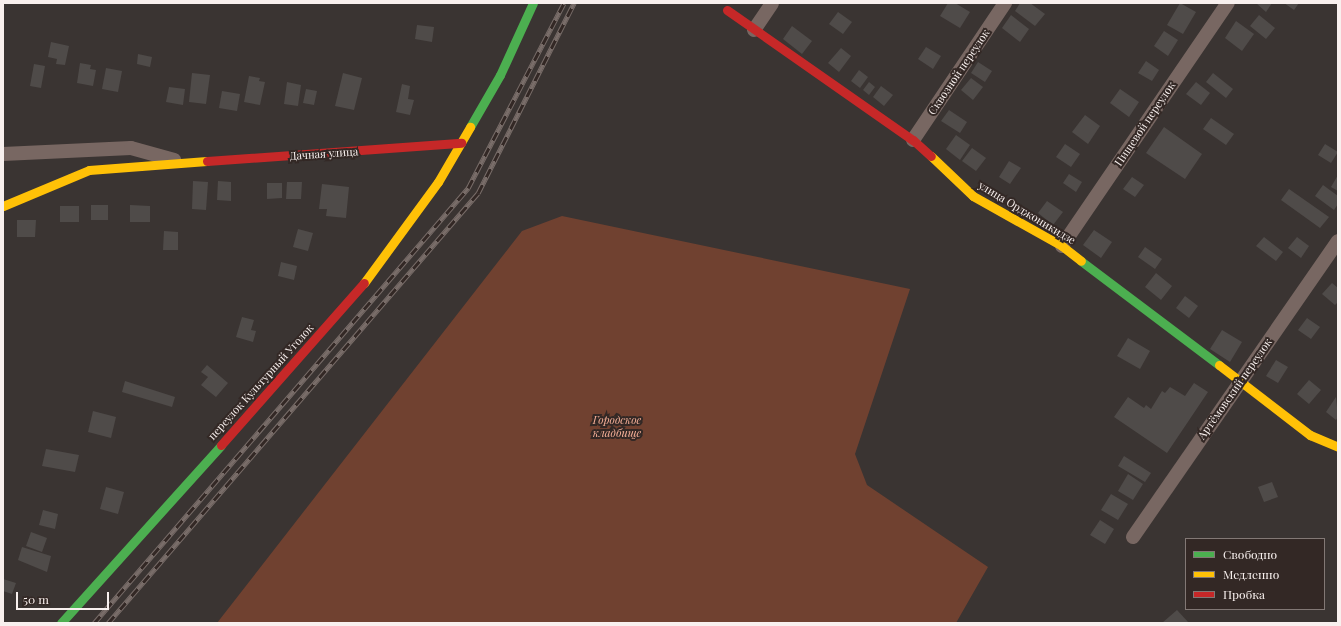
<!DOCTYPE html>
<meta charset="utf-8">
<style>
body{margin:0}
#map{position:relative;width:1341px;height:626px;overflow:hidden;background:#3a3432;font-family:"Playfair Display",serif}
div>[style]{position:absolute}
.green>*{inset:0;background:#704130}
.building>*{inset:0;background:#4f4b49}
.street>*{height:14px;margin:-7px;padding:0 7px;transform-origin:7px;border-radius:7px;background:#786762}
.fast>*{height:9px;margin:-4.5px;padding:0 4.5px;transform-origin:4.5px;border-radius:4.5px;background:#4caf50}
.slow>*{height:9px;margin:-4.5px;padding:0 4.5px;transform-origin:4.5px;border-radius:4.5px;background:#ffc107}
.jam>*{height:9px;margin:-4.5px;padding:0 4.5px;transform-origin:4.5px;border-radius:4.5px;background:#c62828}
.rail>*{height:4.5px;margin-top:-2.25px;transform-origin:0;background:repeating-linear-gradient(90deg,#332825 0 9px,#796d69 0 18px);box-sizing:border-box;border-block:1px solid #796d69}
span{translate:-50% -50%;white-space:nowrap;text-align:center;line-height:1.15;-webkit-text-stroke:4px #332825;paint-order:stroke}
.street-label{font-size:11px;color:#f8f0ee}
.park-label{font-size:11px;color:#f7b098;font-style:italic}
.frame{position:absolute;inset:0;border:4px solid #f8f0ee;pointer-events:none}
.legend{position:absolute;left:1185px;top:538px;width:140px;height:72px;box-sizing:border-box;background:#332825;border:1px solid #827875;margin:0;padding:5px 7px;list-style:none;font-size:12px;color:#f8f0ee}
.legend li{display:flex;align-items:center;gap:8px;height:20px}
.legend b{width:20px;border:1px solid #827875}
.scale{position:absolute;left:16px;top:592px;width:93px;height:18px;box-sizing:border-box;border:2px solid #f8f0ee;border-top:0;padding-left:5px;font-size:12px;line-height:14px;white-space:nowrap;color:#f8f0ee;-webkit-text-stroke:3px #332825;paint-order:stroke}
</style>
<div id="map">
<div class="green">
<i style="clip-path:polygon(562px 216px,910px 289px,855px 454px,867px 485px,988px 567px,956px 623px,217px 623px,522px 231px)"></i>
</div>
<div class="building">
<i style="clip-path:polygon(948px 3px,955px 3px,970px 12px,960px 28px,940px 16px)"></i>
<i style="clip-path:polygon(1020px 3px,1030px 3px,1045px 14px,1035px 26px,1015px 11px)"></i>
<i style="clip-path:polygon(1180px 3px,1196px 12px,1183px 34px,1167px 25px)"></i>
<i style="clip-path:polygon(1256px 3px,1272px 3px,1266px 12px)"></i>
<i style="clip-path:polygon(1284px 3px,1299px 3px,1294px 10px)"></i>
<i style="clip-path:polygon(838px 12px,852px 22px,843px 34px,829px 24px)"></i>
<i style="clip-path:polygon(1011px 15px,1029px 29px,1020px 42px,1002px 28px)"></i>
<i style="clip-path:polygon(1259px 15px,1275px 28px,1266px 39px,1250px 26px)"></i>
<i style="clip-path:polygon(1236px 21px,1254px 34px,1242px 51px,1225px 38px)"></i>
<i style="clip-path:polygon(417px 25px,434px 27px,432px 42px,415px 39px)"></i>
<i style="clip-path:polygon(792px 26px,812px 41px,802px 54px,783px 39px)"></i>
<i style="clip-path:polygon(1164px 31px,1178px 40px,1168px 56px,1154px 46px)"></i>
<i style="clip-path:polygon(51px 42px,69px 46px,65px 65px,56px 64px,57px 59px,48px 57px)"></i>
<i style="clip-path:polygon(926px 47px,941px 56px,933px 69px,918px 59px)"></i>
<i style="clip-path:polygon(841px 48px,851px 56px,839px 72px,828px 63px)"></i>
<i style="clip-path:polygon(138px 54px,152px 57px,150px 67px,137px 64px)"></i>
<i style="clip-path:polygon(1146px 61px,1159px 70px,1152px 81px,1138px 73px)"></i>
<i style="clip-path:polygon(978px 62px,992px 71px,985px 82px,971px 73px)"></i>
<i style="clip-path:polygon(80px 63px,91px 65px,90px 69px,96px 70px,93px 86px,77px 83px)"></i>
<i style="clip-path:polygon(34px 64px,45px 66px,41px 88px,30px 86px)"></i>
<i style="clip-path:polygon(106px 68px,122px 71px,118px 92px,102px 89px)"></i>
<i style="clip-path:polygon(859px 70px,868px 77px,860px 88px,851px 81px)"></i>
<i style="clip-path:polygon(192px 73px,210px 75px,206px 104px,189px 102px)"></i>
<i style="clip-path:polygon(343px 73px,362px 78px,354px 110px,335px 106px)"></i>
<i style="clip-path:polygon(1213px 73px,1233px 89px,1226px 98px,1206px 82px)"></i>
<i style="clip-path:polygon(249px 76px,260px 78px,259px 81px,265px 82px,260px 105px,244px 102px)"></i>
<i style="clip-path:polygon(971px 78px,983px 87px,973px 100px,961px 90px)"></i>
<i style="clip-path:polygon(287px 82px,301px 85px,298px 106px,284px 104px)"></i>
<i style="clip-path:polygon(869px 82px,875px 87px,869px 95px,863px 90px)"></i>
<i style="clip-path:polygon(1196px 82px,1210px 93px,1201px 105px,1186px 94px)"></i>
<i style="clip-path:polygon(402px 84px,410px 86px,408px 99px,414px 100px,410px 115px,396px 112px)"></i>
<i style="clip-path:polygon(881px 86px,893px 95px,884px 106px,873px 97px)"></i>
<i style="clip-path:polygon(169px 87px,185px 89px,183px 105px,166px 102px)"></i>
<i style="clip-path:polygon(306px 89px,317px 91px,314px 105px,303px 103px)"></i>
<i style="clip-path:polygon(1120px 89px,1139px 102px,1129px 117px,1110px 103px)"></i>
<i style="clip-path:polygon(222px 91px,240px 94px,237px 111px,219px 108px)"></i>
<i style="clip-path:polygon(949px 110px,967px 122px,960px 133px,941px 121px)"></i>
<i style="clip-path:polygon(1085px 115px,1100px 126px,1088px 144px,1072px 132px)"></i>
<i style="clip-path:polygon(1211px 118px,1234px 134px,1226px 145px,1203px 129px)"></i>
<i style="clip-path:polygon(1164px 127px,1202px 154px,1185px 179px,1146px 153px)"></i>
<i style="clip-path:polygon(956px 135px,970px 145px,960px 160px,946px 149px)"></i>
<i style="clip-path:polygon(1065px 144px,1080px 154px,1071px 167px,1056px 157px)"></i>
<i style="clip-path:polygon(1325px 144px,1338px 152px,1331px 163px,1318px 155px)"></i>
<i style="clip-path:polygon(972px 148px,986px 158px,976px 171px,962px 161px)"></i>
<i style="clip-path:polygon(1009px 161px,1021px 168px,1010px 184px,999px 177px)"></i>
<i style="clip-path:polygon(1069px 174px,1082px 182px,1076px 192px,1063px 183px)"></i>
<i style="clip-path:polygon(1338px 175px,1338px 191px,1331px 187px)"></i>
<i style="clip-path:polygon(1132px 177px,1144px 185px,1135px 197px,1123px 189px)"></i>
<i style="clip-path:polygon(193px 181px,208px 182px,206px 210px,192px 209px)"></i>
<i style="clip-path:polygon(218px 181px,231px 182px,231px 201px,217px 200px)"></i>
<i style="clip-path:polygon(287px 182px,302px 182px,301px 199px,286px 199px)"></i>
<i style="clip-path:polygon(267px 183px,282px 183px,282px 198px,267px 199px)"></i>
<i style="clip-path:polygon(322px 184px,349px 187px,346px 218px,326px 216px,327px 209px,319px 209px)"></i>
<i style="clip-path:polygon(1323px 185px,1338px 196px,1338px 204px,1334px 210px,1315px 196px)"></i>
<i style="clip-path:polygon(1289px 189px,1329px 217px,1320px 228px,1281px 200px)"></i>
<i style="clip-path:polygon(1047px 201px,1063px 212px,1053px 225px,1038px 213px)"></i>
<i style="clip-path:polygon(91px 205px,108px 205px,108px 220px,91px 220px)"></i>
<i style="clip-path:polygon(130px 205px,150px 206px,150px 222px,130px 222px)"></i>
<i style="clip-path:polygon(60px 206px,79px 206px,79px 222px,60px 222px)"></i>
<i style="clip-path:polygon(17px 220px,36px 220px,35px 237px,17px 237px)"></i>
<i style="clip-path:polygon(298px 229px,313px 233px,308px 251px,293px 247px)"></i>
<i style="clip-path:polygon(1094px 230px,1112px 242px,1101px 258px,1083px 245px)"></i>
<i style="clip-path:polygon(164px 231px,178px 232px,178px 250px,163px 250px)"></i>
<i style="clip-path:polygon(1264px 237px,1283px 252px,1276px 261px,1256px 246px)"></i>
<i style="clip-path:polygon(1297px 237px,1309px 246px,1301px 258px,1288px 248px)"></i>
<i style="clip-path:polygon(1145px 247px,1162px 259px,1155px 269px,1138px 257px)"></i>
<i style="clip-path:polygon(281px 262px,297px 266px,294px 280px,278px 276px)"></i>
<i style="clip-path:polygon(1156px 273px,1172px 286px,1161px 300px,1145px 287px)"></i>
<i style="clip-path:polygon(1332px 283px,1338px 288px,1338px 302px,1335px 305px,1322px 294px)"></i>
<i style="clip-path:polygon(1185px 296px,1198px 306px,1189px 318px,1176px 308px)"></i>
<i style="clip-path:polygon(242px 317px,254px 320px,251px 330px,256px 331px,253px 342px,236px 337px)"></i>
<i style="clip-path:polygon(1307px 318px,1320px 327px,1311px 339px,1298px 330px)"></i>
<i style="clip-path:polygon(1222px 330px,1242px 342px,1230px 362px,1210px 349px)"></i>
<i style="clip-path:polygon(1128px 338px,1150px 351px,1140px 369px,1117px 356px)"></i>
<i style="clip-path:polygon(1276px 360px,1288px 367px,1278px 383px,1266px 376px)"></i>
<i style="clip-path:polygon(207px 365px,228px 383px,216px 397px,201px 385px,208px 377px,201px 372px)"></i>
<i style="clip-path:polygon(1309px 380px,1321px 390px,1309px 404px,1297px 394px)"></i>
<i style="clip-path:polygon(125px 381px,175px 397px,172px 407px,122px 392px)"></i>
<i style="clip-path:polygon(1194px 383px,1208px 392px,1167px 453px,1114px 417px,1128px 397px,1144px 408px,1146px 405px,1151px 409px,1162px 391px,1165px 393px,1170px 387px,1185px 396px)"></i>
<i style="clip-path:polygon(1336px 397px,1338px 417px,1336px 420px,1326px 412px)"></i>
<i style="clip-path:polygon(93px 411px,116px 417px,111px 438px,88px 432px)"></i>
<i style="clip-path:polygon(46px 449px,79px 455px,75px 472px,42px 466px)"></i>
<i style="clip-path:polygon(1124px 456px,1151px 473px,1145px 482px,1118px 466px)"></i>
<i style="clip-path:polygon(1128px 474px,1143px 484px,1133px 500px,1118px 491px)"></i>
<i style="clip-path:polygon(1272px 482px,1278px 497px,1264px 502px,1258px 487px)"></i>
<i style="clip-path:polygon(106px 487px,124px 492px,118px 514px,100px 509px)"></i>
<i style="clip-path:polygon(1111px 494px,1128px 504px,1118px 520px,1101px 510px)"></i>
<i style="clip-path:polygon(43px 510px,58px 514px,55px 529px,39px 525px)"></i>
<i style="clip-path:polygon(1100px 520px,1114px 529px,1105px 544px,1090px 535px)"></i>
<i style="clip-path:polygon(31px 532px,47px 538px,42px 552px,26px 546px)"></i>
<i style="clip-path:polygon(22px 547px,51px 556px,47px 572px,18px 560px)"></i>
<i style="clip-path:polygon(3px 579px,16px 583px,12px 594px,3px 591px)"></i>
<i style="clip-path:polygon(1177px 610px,1189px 623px,1162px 623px)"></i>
</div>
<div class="street">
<i style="left:754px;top:30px;width:32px;rotate:-56deg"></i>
<i style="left:913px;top:140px;width:165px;rotate:-56.1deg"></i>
<i style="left:3px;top:154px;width:128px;rotate:-2.7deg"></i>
<i style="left:131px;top:148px;width:45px;rotate:15.6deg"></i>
<i style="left:1062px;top:246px;width:294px;rotate:-55.7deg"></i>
<i style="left:1133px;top:537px;width:360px;rotate:-55.3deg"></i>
</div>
<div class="fast">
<i style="left:470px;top:127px;width:60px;rotate:-60deg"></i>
<i style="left:500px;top:75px;width:79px;rotate:-65.4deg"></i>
<i style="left:1081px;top:261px;width:173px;rotate:37deg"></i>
<i style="left:61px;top:623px;width:239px;rotate:-48deg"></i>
</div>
<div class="slow">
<i style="left:931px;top:156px;width:58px;rotate:43.6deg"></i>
<i style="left:973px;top:196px;width:102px;rotate:29.3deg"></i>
<i style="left:1062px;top:246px;width:24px;rotate:38deg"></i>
<i style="left:3px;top:206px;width:93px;rotate:-22.7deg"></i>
<i style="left:89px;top:170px;width:118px;rotate:-4.4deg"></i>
<i style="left:364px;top:283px;width:125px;rotate:-53.8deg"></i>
<i style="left:438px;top:182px;width:64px;rotate:-59.8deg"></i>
<i style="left:1219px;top:365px;width:115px;rotate:37.6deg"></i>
<i style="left:1310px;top:435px;width:30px;rotate:23deg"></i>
</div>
<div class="jam">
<i style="left:727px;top:10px;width:227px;rotate:35deg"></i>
<i style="left:913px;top:140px;width:24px;rotate:42deg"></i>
<i style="left:207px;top:161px;width:255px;rotate:-4.1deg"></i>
<i style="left:221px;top:445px;width:216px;rotate:-48.6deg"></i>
</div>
<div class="rail">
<i style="left:94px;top:623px;width:574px;rotate:-49.31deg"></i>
<i style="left:468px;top:188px;width:208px;rotate:-62.6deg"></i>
<i style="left:108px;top:623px;width:567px;rotate:-49.29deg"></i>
<i style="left:478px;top:193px;width:213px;rotate:-63.2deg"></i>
</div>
<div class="street-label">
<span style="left:959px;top:72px;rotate:-56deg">Сквозной переулок</span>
<span style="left:1145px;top:124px;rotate:-56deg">Пищевой переулок</span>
<span style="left:324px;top:154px;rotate:-4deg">Дачная улица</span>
<span style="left:1027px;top:213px;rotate:31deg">улица Орджоникидзе</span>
<span style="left:261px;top:382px;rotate:-48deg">переулок Культурный Уголок</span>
<span style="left:1235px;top:389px;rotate:-55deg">Артёмовский переулок</span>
</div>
<div class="park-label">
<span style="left:617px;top:427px">Городское<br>кладбище</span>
</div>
<div class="frame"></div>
<ul class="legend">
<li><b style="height:5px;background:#4caf50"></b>Свободно</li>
<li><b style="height:5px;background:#ffc107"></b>Медленно</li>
<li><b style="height:5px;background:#c62828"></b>Пробка</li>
</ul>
<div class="scale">50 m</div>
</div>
